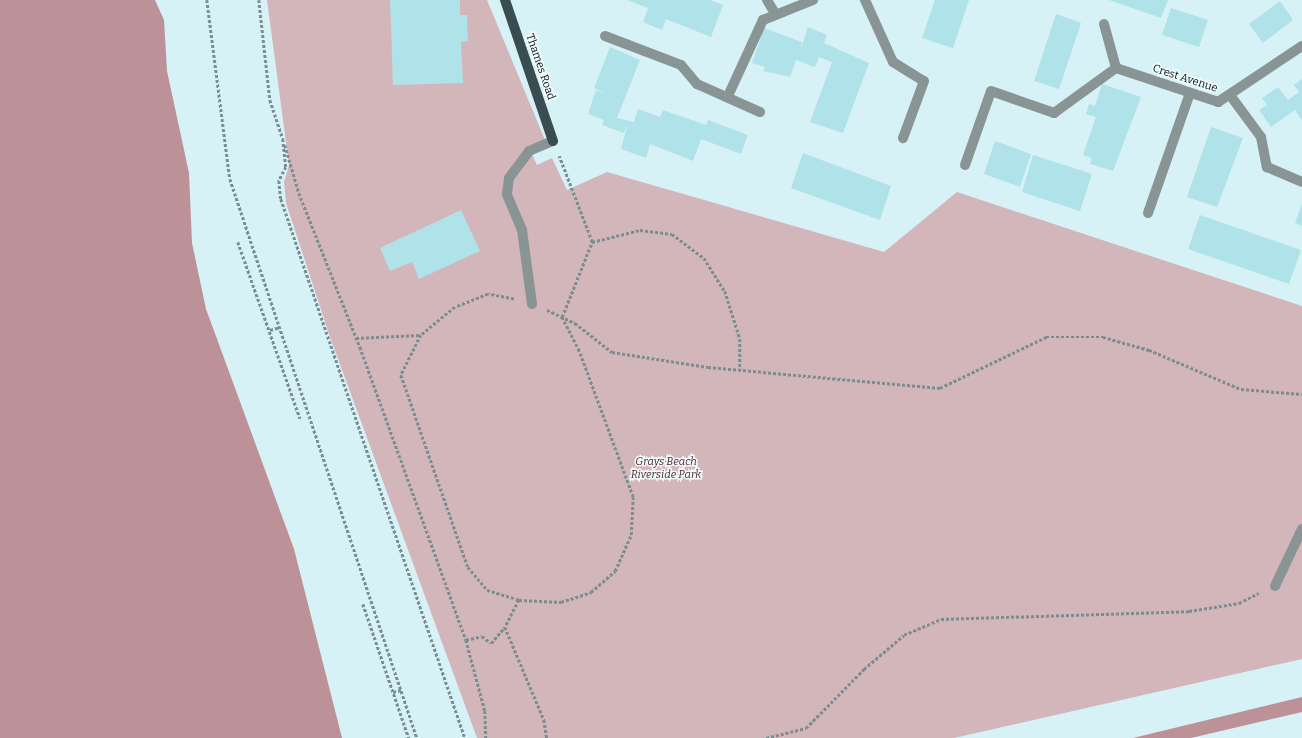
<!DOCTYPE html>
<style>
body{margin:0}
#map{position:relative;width:1302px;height:738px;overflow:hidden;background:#d6f2f6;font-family:Bitter,serif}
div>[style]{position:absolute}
.green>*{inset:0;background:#d3b6ba}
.water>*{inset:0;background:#bc9197}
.building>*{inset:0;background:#b0e2e9}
.path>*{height:2.5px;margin-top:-1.25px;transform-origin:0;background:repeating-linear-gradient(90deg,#7a8d90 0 3px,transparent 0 5px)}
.minor>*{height:10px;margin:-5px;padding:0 5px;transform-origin:5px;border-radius:5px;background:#899495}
.major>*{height:10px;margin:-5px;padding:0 5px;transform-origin:5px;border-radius:5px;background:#394d50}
span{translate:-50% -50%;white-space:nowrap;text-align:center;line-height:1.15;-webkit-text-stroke:3px #f1fcfd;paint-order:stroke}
.street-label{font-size:11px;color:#0c1517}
.park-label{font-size:11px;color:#59222e;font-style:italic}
</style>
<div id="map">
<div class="green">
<i style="clip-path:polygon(267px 0,487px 0,545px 140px,528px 146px,537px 165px,552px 158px,567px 190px,607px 172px,884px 252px,957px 192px,1302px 306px,1302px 659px,954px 738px,477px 738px,330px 337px,286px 203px,284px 182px,289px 165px)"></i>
</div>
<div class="water">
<i style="clip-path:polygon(0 0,155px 0,164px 20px,167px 71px,189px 173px,192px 243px,206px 309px,294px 549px,342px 738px,0 738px)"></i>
<i style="clip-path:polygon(1302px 697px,1302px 712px,1191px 738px,1133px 738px)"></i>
</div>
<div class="building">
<i style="clip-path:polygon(390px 0,460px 0,460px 15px,467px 15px,468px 41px,461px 42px,463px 83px,393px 85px)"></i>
<i style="clip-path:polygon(627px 0,710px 0,723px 5px,711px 37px,666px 19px,662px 30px,643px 22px,648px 8px)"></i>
<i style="clip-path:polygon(935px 0,969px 0,953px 48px,922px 38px)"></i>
<i style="clip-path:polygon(1109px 0,1168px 0,1161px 18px)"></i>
<i style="clip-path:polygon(1280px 1px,1293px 20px,1263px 43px,1249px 24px)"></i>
<i style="clip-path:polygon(1171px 8px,1208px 20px,1199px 47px,1162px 35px)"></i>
<i style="clip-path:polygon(1056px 14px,1081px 23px,1059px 89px,1034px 81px)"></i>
<i style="clip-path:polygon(808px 27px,827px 35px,824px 43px,869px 63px,843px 133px,810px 122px,832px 62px,819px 57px,815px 67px,796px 60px,790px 77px,763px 71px,765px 67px,752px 63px,764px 28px,802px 42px,801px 48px)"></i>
<i style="clip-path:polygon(610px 47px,640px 60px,617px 118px,634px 122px,638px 109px,660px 117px,663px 110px,706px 125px,708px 120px,748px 135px,741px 154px,701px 139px,693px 161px,650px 144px,646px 158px,621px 149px,628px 123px,624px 133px,602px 125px,604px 120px,588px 114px,596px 90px,608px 94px,594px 88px)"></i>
<i style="clip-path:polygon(1302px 79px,1302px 120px,1295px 110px,1271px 127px,1259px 110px,1267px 105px,1262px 98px,1278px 87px,1288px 100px,1299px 92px,1294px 85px)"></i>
<i style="clip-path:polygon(1102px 84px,1141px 97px,1113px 171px,1090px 164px,1092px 158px,1083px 155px,1096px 117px,1086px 114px,1089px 104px,1095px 106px)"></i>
<i style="clip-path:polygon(1211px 127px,1243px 138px,1217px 207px,1187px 197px)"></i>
<i style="clip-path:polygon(995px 141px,1031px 154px,1020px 187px,984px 174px)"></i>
<i style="clip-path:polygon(803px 153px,891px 186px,880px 220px,791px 188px)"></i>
<i style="clip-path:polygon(1033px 155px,1092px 174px,1080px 211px,1022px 192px)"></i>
<i style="clip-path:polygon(1302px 204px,1302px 226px,1295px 223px)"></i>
<i style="clip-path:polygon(461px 210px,480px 251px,419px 279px,412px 262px,390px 271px,380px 248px)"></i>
<i style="clip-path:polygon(1200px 215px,1301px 250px,1289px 284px,1188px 249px)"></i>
</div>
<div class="path">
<i style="left:207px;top:0;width:180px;rotate:82.7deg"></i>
<i style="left:230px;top:179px;width:589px;rotate:71.5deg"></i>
<i style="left:259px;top:0;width:101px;rotate:83.7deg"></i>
<i style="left:270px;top:100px;width:41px;rotate:71.6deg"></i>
<i style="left:283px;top:139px;width:28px;rotate:84deg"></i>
<i style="left:286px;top:167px;width:16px;rotate:117deg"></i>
<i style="left:279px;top:181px;width:18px;rotate:84deg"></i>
<i style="left:281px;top:199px;width:570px;rotate:71.15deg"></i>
<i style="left:285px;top:145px;width:50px;rotate:73.7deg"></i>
<i style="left:299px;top:193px;width:166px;rotate:68.4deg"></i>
<i style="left:360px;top:347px;width:312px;rotate:70.1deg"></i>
<i style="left:466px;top:640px;width:73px;rotate:75deg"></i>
<i style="left:485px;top:711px;width:27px;rotate:88deg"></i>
<i style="left:238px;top:242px;width:187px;rotate:70.6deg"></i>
<i style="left:592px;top:242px;width:49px;rotate:-14deg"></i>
<i style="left:640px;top:230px;width:32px;rotate:7deg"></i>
<i style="left:672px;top:234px;width:40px;rotate:37deg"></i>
<i style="left:704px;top:258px;width:39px;rotate:58deg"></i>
<i style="left:725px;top:291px;width:50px;rotate:72.6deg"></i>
<i style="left:740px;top:339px;width:31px;rotate:90deg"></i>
<i style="left:514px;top:299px;width:26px;rotate:-169deg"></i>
<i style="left:488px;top:294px;width:35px;rotate:158deg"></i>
<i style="left:455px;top:307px;width:44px;rotate:140.5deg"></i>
<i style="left:421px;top:335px;width:45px;rotate:116.6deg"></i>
<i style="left:401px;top:375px;width:203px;rotate:70.8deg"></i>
<i style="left:468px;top:567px;width:30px;rotate:50deg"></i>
<i style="left:487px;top:590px;width:34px;rotate:17deg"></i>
<i style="left:519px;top:600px;width:42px;rotate:2.7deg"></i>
<i style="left:561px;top:602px;width:32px;rotate:-18deg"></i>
<i style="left:591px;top:592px;width:32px;rotate:-41deg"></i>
<i style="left:615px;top:571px;width:39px;rotate:-66deg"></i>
<i style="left:631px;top:535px;width:38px;rotate:-87deg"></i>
<i style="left:633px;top:497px;width:156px;rotate:-110.3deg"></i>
<i style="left:579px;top:351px;width:38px;rotate:-117deg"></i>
<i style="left:562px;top:317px;width:81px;rotate:-68.2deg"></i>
<i style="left:592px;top:242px;width:92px;rotate:-111deg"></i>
<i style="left:547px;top:310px;width:31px;rotate:25deg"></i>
<i style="left:575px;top:323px;width:47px;rotate:38.1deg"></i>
<i style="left:612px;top:352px;width:97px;rotate:8.9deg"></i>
<i style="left:708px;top:367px;width:233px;rotate:5.2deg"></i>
<i style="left:940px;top:388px;width:118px;rotate:-25.7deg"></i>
<i style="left:1046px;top:337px;width:57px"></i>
<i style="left:1103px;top:337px;width:48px;rotate:15.8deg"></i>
<i style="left:1149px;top:350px;width:100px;rotate:23deg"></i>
<i style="left:1241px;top:389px;width:61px;rotate:4.7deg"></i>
<i style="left:270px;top:330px;width:10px;rotate:-17deg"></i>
<i style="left:356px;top:338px;width:64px;rotate:-2.7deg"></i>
<i style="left:519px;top:600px;width:30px;rotate:117deg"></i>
<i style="left:505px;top:627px;width:101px;rotate:67.2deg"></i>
<i style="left:544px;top:720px;width:18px;rotate:81deg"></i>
<i style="left:363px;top:604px;width:142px;rotate:71.1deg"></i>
<i style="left:466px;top:640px;width:16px;rotate:-14deg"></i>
<i style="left:482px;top:636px;width:11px;rotate:38deg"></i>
<i style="left:491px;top:643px;width:21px;rotate:-49deg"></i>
<i style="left:393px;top:692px;width:8px;rotate:-14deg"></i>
<i style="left:766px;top:738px;width:41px;rotate:-14deg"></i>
<i style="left:806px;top:728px;width:83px;rotate:-45.5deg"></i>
<i style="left:864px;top:669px;width:52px;rotate:-40.4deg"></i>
<i style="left:904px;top:635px;width:40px;rotate:-23.4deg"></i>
<i style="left:941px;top:619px;width:248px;rotate:-1.8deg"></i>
<i style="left:1189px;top:611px;width:51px;rotate:-9.1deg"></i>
<i style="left:1239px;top:603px;width:22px;rotate:-27deg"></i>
</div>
<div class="minor">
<i style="left:767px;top:0;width:17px;rotate:59deg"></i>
<i style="left:865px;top:0;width:68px;rotate:65.7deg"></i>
<i style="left:893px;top:62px;width:36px;rotate:32deg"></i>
<i style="left:924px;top:81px;width:61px;rotate:110.2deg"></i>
<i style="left:1104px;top:24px;width:46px;rotate:74.7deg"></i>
<i style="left:605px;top:36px;width:81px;rotate:20.9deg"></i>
<i style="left:681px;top:65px;width:25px;rotate:50deg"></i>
<i style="left:697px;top:84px;width:69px;rotate:24deg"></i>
<i style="left:1230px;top:95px;width:52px;rotate:53.6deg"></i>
<i style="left:1261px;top:137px;width:31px;rotate:79deg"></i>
<i style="left:1267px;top:167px;width:38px;rotate:23deg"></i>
<i style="left:728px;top:96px;width:84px;rotate:-65.3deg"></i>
<i style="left:763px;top:20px;width:54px;rotate:-21.8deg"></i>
<i style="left:965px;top:165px;width:78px;rotate:-70.6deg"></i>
<i style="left:991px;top:91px;width:67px;rotate:19.2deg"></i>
<i style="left:1054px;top:113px;width:77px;rotate:-36deg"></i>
<i style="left:1116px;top:68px;width:108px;rotate:18.4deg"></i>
<i style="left:1218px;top:102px;width:101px;rotate:-33.7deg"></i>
<i style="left:1148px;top:213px;width:127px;rotate:-70.7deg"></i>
<i style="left:532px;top:304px;width:75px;rotate:-97.7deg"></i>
<i style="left:522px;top:230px;width:39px;rotate:-113deg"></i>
<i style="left:507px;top:194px;width:16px;rotate:-83deg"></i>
<i style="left:509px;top:178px;width:34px;rotate:-53deg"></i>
<i style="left:529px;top:151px;width:26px;rotate:-23deg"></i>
<i style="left:1275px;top:586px;width:63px;rotate:-64.7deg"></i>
</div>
<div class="major">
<i style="left:505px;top:0;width:149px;rotate:71.2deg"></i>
</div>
<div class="street-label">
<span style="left:540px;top:67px;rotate:71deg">Thames Road</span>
<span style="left:1185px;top:79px;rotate:18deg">Crest Avenue</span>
</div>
<div class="park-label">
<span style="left:666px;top:469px">Grays Beach<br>Riverside Park</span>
</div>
</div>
